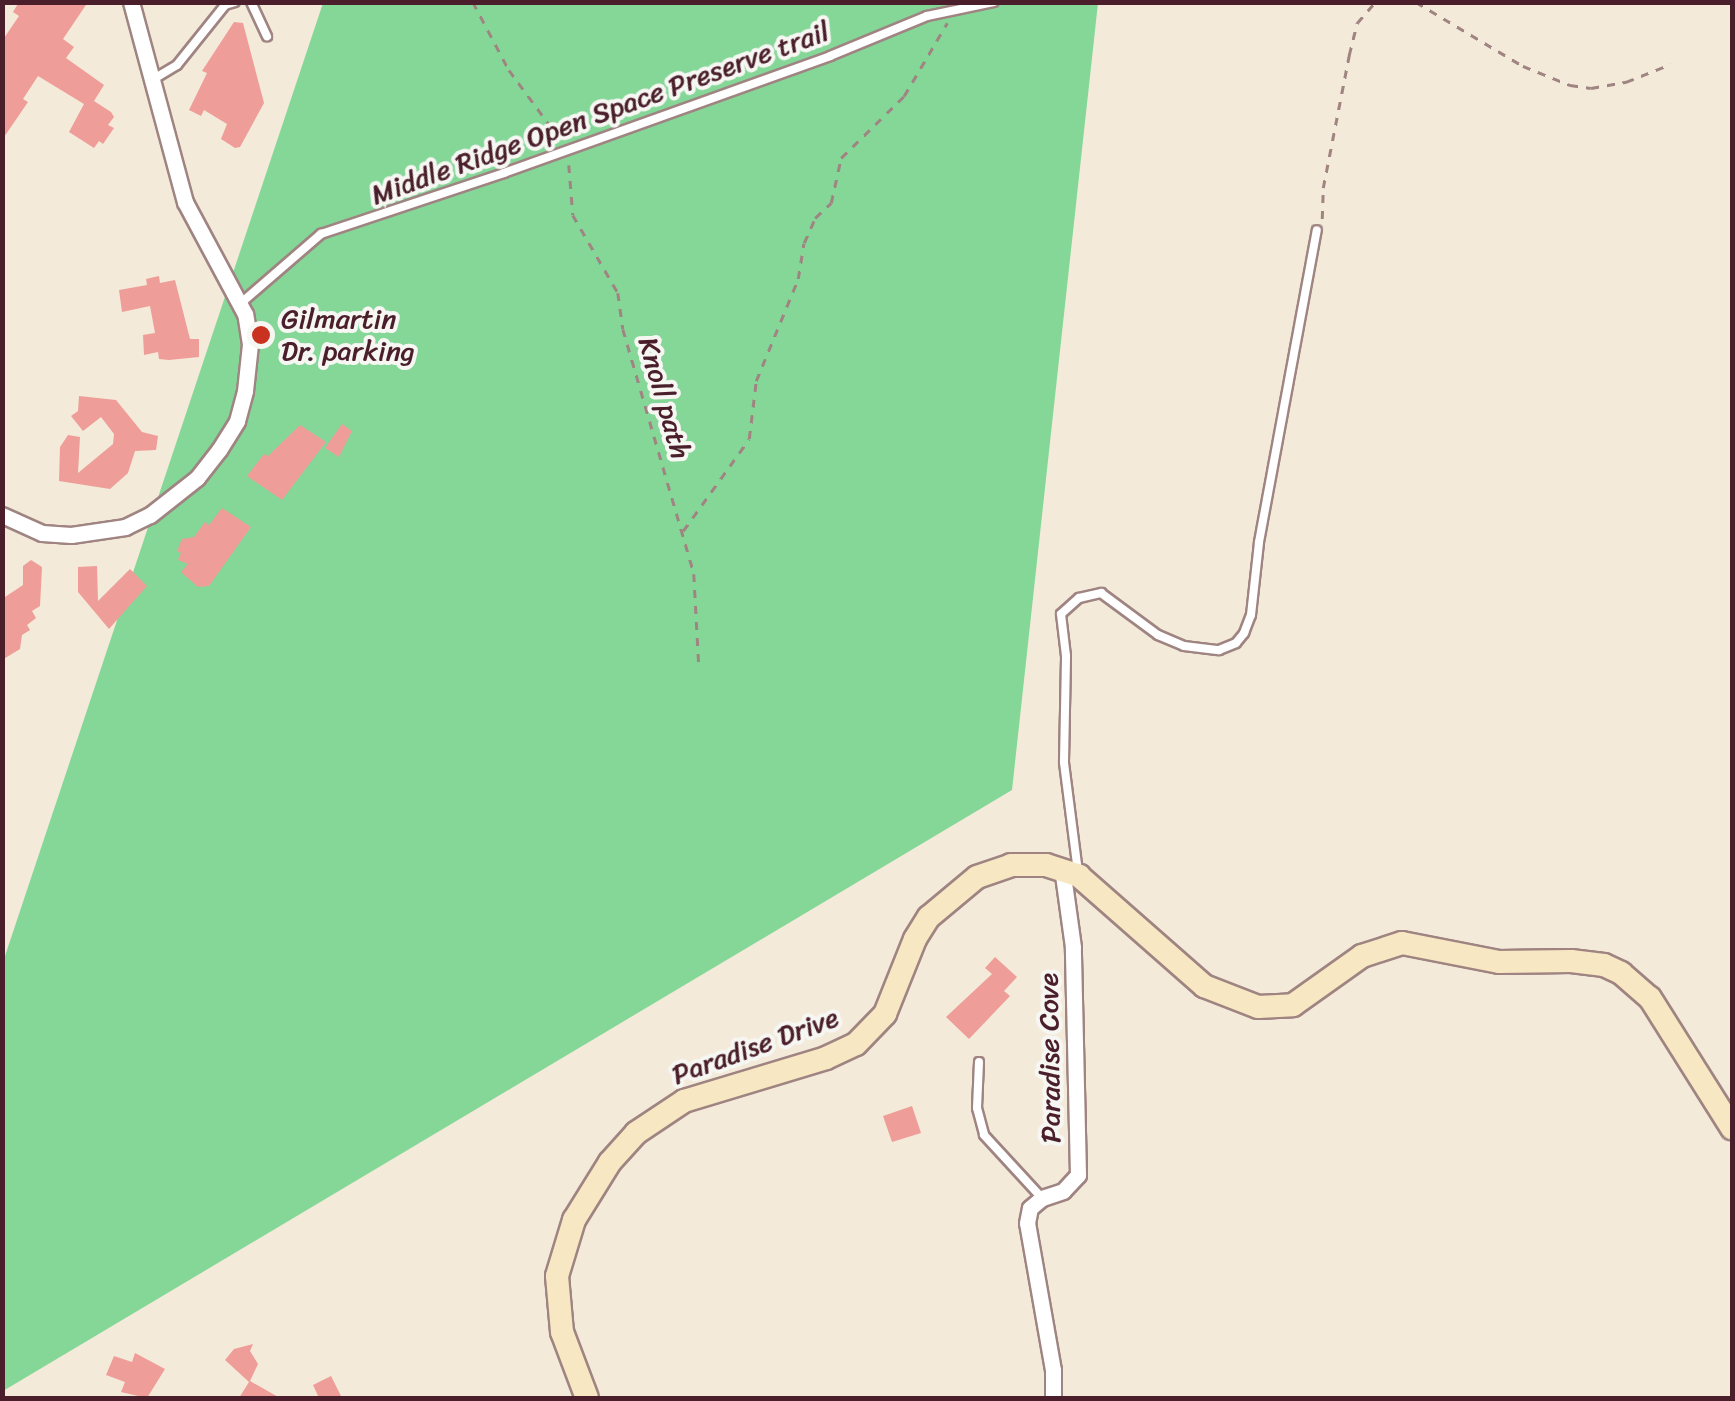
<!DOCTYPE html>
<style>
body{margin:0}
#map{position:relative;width:1735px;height:1401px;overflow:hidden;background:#f4ead9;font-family:Sriracha,sans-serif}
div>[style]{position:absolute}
.green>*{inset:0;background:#85d798}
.building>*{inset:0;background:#ee9d98}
.path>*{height:2.5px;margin-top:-1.25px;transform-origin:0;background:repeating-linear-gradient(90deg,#9f8482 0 8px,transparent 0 16px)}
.roads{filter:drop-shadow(2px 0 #9f8482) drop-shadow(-2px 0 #9f8482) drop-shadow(0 2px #9f8482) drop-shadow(0 -2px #9f8482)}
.lane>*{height:8px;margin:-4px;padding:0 4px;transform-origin:4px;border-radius:4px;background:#fff}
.street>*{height:15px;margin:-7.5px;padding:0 7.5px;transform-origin:7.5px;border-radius:7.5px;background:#fff}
.secondary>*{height:22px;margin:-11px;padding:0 11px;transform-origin:11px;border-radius:11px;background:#f7e8c3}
.dots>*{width:28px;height:28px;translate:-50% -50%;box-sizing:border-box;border:5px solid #f6f6f2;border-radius:50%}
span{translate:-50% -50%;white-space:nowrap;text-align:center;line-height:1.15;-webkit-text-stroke:8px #f6f6f2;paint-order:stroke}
.street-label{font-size:28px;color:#4a1f2b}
.poi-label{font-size:28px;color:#4a1f2b}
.left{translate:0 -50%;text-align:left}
.frame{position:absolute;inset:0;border:5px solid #4a1f2b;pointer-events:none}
</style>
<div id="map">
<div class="green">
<i style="clip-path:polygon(323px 3px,1098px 3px,1012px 790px,3px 1391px,3px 962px)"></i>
</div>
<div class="building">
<i style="clip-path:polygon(19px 2px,88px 2px,63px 39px,74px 47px,66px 58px,104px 85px,94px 101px,111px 112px,114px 117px,108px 125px,114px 128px,103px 144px,99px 141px,94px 148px,69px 132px,84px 104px,38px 76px,23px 99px,28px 102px,2px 140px,2px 41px,19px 16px,13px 12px)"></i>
<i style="clip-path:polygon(234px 22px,243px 23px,264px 103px,240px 147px,235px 148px,221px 139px,227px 124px,204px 110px,201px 116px,189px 110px,207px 73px,202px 71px)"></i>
<i style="clip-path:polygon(159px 276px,160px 283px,175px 280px,190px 339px,199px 339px,199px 357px,169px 360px,159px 359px,158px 352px,144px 355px,143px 335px,155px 333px,150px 306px,122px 312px,119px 290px,147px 285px,146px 279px)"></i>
<i style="clip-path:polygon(79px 396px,116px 400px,142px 432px,158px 436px,156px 450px,135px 451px,128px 473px,110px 489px,59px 481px,60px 447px,68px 435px,80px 437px,78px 473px,113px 444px,114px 434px,101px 417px,83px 431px,71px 416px,78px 411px)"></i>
<i style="clip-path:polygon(342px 424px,352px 431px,339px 457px,325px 448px)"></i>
<i style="clip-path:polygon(300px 425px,326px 442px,282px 500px,247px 476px,264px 454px,268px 456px)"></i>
<i style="clip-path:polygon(222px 508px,251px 527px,209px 586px,198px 587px,181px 572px,188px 564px,178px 560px,181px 553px,177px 551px,182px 539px,194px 537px,205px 522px,209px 525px)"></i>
<i style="clip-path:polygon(31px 560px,42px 567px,40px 606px,32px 611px,36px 618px,27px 625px,30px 630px,22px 635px,20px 649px,2px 660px,2px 599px,23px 585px,23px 566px)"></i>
<i style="clip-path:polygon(97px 566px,98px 601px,130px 569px,147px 586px,109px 629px,78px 592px,78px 567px)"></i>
<i style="clip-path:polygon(995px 957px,1017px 977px,1004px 991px,1010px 996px,969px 1039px,946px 1017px,992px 974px,985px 968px)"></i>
<i style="clip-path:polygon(912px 1106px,921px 1133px,892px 1142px,883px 1116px)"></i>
<i style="clip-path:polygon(253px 1344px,250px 1351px,258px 1364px,250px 1381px,280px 1398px,239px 1398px,249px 1382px,225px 1360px,234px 1349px)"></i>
<i style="clip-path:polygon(135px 1353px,165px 1369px,147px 1398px,121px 1392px,125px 1382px,106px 1375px,114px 1356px,132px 1362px)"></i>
<i style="clip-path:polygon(331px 1376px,342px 1398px,319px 1398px,313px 1385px)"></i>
</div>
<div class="path">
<i style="left:473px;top:2px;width:77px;rotate:62.1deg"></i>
<i style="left:509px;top:70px;width:86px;rotate:53.5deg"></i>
<i style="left:1416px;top:2px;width:125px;rotate:30.9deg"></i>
<i style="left:1523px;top:66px;width:51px;rotate:22deg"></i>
<i style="left:1570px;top:85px;width:21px;rotate:8deg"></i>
<i style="left:1591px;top:88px;width:36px;rotate:-10deg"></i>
<i style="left:1626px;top:82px;width:48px;rotate:-21.8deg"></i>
<i style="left:569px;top:165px;width:50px;rotate:85.4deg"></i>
<i style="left:573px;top:215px;width:90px;rotate:60deg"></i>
<i style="left:618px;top:293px;width:36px;rotate:82deg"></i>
<i style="left:623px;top:329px;width:255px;rotate:73.8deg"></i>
<i style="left:694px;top:574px;width:91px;rotate:86.9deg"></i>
<i style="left:1322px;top:219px;width:31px;rotate:-88deg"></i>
<i style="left:1323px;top:188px;width:136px;rotate:-78.9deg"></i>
<i style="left:1349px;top:55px;width:33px;rotate:-76deg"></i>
<i style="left:1357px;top:23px;width:28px;rotate:-49deg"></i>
<i style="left:683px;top:531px;width:113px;rotate:-54.3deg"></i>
<i style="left:749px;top:439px;width:58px;rotate:-83.1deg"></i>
<i style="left:756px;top:381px;width:110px;rotate:-67.6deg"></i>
<i style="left:798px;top:279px;width:36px;rotate:-81deg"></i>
<i style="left:804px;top:243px;width:27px;rotate:-66deg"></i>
<i style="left:815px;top:218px;width:22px;rotate:-43deg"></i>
<i style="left:831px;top:203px;width:46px;rotate:-77.5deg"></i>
<i style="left:841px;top:158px;width:88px;rotate:-44.5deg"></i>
<i style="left:904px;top:96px;width:85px;rotate:-59.5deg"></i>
</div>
<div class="roads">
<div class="lane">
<i style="left:251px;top:2px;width:38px;rotate:65deg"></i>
<i style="left:152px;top:80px;width:29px;rotate:-31deg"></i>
<i style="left:177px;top:65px;width:77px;rotate:-51.3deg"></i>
<i style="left:225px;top:5px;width:10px;rotate:-17deg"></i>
<i style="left:241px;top:303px;width:106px;rotate:-40.8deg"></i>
<i style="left:321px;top:234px;width:193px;rotate:-18.4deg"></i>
<i style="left:504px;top:173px;width:346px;rotate:-19.7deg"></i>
<i style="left:830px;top:56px;width:105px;rotate:-22.4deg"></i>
<i style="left:927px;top:16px;width:68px;rotate:-11.8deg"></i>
<i style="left:1078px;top:872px;width:111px;rotate:-97.3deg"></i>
<i style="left:1064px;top:762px;width:106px;rotate:-88.9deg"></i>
<i style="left:1066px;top:656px;width:42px;rotate:-96.8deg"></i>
<i style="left:1061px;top:614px;width:24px;rotate:-42deg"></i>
<i style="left:1079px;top:598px;width:23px;rotate:-13deg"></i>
<i style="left:1101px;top:593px;width:71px;rotate:36.4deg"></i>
<i style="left:1158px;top:635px;width:28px;rotate:23deg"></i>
<i style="left:1184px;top:646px;width:35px;rotate:7deg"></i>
<i style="left:1219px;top:650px;width:18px;rotate:-22deg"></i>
<i style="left:1236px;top:643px;width:13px;rotate:-51deg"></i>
<i style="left:1244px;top:633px;width:19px;rotate:-69deg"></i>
<i style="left:1251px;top:615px;width:73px;rotate:-83.7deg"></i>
<i style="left:1259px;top:542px;width:317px;rotate:-79.5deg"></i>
<i style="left:979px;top:1062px;width:46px;rotate:92.5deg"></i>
<i style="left:977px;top:1108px;width:28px;rotate:75deg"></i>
<i style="left:984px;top:1135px;width:86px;rotate:47.4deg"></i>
</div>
<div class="street">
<i style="left:2px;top:515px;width:44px;rotate:24.2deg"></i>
<i style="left:42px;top:533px;width:29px;rotate:4deg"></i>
<i style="left:71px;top:535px;width:55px;rotate:-8.4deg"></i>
<i style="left:125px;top:527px;width:28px;rotate:-26deg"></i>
<i style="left:150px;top:515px;width:60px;rotate:-38.2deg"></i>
<i style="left:197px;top:478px;width:36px;rotate:-52deg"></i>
<i style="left:219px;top:450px;width:34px;rotate:-58deg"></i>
<i style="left:237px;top:421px;width:31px;rotate:-75deg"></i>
<i style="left:245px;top:391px;width:47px;rotate:-83.9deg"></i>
<i style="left:250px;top:344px;width:30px;rotate:-99deg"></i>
<i style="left:245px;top:314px;width:127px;rotate:-118.2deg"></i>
<i style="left:185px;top:202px;width:207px;rotate:-105.1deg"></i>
<i style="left:1053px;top:1398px;width:28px;rotate:-90deg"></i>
<i style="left:1053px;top:1370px;width:149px;rotate:-100deg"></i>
<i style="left:1027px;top:1223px;width:15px;rotate:-79deg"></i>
<i style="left:1030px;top:1208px;width:16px;rotate:-40deg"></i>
<i style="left:1042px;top:1198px;width:22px;rotate:-18deg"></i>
<i style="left:1063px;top:1191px;width:22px;rotate:-47deg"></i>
<i style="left:1078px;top:1175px;width:228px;rotate:-91.3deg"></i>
<i style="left:1073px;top:947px;width:80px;rotate:-97.9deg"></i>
</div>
<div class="secondary">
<i style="left:587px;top:1398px;width:71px;rotate:-110.7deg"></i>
<i style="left:562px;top:1332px;width:56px;rotate:-95.1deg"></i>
<i style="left:557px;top:1276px;width:59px;rotate:-73.1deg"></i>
<i style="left:574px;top:1220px;width:68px;rotate:-58.2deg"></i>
<i style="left:610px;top:1162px;width:39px;rotate:-48deg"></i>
<i style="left:636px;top:1133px;width:58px;rotate:-33.7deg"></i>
<i style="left:684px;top:1101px;width:148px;rotate:-16.8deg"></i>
<i style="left:826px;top:1058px;width:33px;rotate:-25deg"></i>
<i style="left:856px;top:1044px;width:42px;rotate:-46deg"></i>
<i style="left:885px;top:1014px;width:81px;rotate:-68.2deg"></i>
<i style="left:915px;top:939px;width:26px;rotate:-58deg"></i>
<i style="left:929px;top:917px;width:62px;rotate:-39.8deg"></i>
<i style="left:977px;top:877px;width:36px;rotate:-19deg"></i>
<i style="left:1011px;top:865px;width:35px"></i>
<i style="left:1046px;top:865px;width:35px;rotate:18deg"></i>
<i style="left:1079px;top:876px;width:167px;rotate:41.3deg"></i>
<i style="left:1204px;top:986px;width:58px;rotate:21.3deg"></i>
<i style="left:1258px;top:1007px;width:35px;rotate:-3deg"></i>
<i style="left:1293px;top:1005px;width:85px;rotate:-35.4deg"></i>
<i style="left:1362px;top:956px;width:42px;rotate:-18deg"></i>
<i style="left:1402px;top:943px;width:99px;rotate:11.1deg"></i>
<i style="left:1499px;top:962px;width:72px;rotate:-0.8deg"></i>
<i style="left:1571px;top:961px;width:33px;rotate:7deg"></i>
<i style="left:1604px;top:965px;width:19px;rotate:25deg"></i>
<i style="left:1621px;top:973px;width:38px;rotate:41deg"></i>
<i style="left:1650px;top:998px;width:154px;rotate:57.8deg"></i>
</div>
</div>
<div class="dots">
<i style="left:261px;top:335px;background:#c8321e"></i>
</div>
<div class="street-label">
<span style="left:600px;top:113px;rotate:-20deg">Middle Ridge Open Space Preserve trail</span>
<span style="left:664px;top:398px;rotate:74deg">Knoll path</span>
<span style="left:755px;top:1046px;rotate:-20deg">Paradise Drive</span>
<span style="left:1050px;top:1058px;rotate:-91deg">Paradise Cove</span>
</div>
<div class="poi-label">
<span class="left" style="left:281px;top:335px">Gilmartin<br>Dr. parking</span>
</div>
<div class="frame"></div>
</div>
